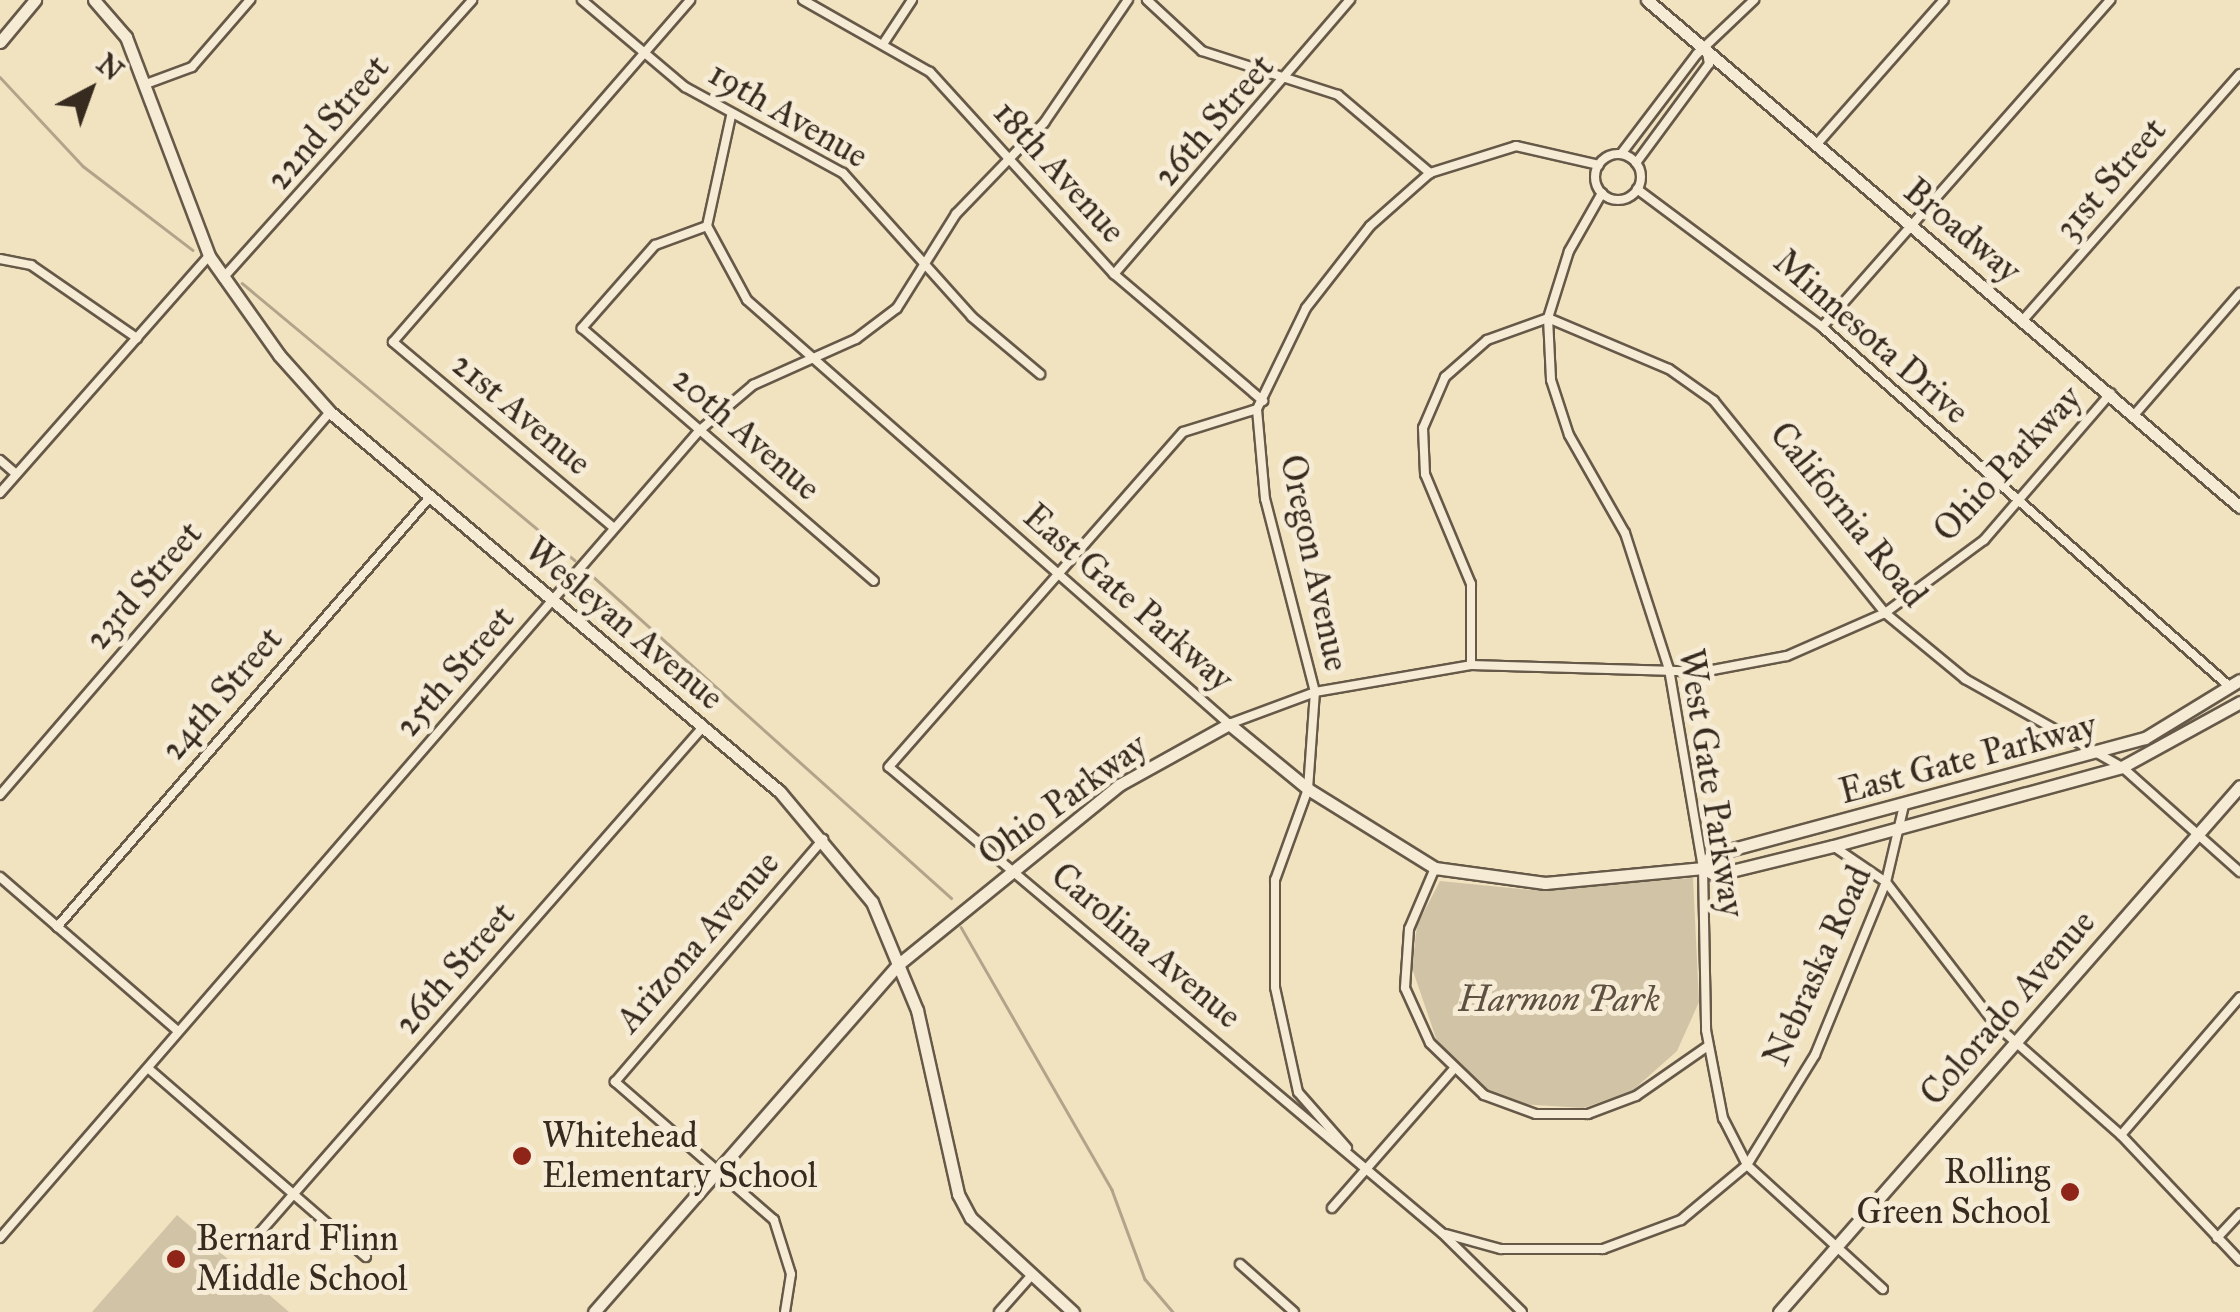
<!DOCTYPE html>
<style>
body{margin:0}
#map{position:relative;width:2240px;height:1312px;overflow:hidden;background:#f1e2c0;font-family:"IM FELL Great Primer",serif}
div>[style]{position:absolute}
.green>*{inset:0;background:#d1c3a5}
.stream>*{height:2.5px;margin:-1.25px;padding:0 1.25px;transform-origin:1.25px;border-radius:1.25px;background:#b2a48a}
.roads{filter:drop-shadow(2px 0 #665948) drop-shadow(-2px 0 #665948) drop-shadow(0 2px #665948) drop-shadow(0 -2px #665948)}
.street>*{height:8px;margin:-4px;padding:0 4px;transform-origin:4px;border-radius:4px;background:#f6ecd6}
.street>.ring{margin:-4px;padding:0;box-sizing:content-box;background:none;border:8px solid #f6ecd6;border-radius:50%}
.secondary>*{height:11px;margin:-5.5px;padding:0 5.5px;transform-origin:5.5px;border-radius:5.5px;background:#f6ecd6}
.dots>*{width:28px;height:28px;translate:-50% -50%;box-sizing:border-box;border:5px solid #f6ecd6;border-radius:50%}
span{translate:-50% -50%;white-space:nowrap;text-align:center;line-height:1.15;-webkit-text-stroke:10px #f6ecd6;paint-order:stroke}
.street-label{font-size:35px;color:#372b20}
.park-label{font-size:35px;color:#5e5141;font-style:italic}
.poi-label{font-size:35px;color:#372b20}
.left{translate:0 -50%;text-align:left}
.right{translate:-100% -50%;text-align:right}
.north{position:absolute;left:40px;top:40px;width:100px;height:100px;-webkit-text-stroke:8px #f6ecd6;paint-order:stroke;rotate:41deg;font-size:28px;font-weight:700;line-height:40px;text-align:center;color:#372b20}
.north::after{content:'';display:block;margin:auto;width:35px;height:45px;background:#372b20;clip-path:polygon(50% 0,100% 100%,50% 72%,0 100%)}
</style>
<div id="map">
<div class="green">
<i style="clip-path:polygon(1693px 878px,1699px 1002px,1677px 1051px,1632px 1091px,1583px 1108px,1518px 1104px,1478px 1085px,1437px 1041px,1412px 968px,1417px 925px,1440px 881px,1532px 890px)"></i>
<i style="clip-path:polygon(177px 1215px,289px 1312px,92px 1312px)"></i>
</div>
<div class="stream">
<i style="left:0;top:77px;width:122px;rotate:47deg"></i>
<i style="left:83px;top:166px;width:138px;rotate:37.4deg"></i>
<i style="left:242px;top:283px;width:433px;rotate:39.8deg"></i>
<i style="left:588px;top:572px;width:488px;rotate:41.9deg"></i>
<i style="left:961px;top:927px;width:303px;rotate:60.1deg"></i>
<i style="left:1112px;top:1190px;width:95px;rotate:69.7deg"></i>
<i style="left:1145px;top:1279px;width:43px;rotate:49.7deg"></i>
</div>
<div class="roads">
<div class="street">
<i style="left:582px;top:0;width:135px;rotate:40.2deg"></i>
<i style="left:685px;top:87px;width:180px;rotate:28.6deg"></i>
<i style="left:843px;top:173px;width:193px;rotate:48.1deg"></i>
<i style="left:972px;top:317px;width:89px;rotate:40deg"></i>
<i style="left:803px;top:0;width:146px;rotate:29.6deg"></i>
<i style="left:930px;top:72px;width:273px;rotate:47.7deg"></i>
<i style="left:1114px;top:274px;width:196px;rotate:40.4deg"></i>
<i style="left:1147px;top:0;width:75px;rotate:42.8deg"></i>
<i style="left:1202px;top:51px;width:143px;rotate:17.9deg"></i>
<i style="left:1338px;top:95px;width:121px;rotate:40.3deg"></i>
<i style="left:885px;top:41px;width:49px;rotate:-56.6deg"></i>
<i style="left:146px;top:84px;width:49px;rotate:-20.3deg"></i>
<i style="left:192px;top:67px;width:89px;rotate:-49.1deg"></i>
<i style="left:731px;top:116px;width:113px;rotate:102.3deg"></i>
<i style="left:707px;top:226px;width:84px;rotate:61.6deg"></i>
<i style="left:747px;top:300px;width:642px;rotate:41.34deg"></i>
<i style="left:1229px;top:724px;width:92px;rotate:-20.4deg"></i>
<i style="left:1315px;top:692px;width:158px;rotate:-9.8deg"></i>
<i style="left:1471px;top:665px;width:231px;rotate:1.7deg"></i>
<i style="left:1702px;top:672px;width:86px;rotate:-10.7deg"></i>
<i style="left:1787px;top:656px;width:107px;rotate:-23.7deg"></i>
<i style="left:1885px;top:613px;width:123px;rotate:-36.4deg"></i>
<i style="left:1984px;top:540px;width:194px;rotate:-49.2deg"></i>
<i style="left:1816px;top:145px;width:193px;rotate:-48.6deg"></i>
<i style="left:1621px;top:154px;width:126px;rotate:-52.8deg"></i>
<i style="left:1697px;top:54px;width:79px;rotate:-43.5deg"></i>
<i class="ring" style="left:1595px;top:154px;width:38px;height:38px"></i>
<i style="left:1636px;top:163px;width:123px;rotate:-53.6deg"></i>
<i style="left:1709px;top:64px;width:11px;rotate:-100deg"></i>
<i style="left:1637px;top:189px;width:231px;rotate:36.7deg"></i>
<i style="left:1822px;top:327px;width:544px;rotate:41.42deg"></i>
<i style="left:1602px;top:193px;width:67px;rotate:119.6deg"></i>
<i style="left:1569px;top:251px;width:70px;rotate:107.4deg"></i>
<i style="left:1548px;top:318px;width:62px;rotate:87.2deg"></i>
<i style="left:1551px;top:380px;width:58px;rotate:71.9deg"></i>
<i style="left:1569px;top:435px;width:113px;rotate:60.3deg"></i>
<i style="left:1625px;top:533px;width:143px;rotate:72.1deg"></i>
<i style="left:1669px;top:669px;width:202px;rotate:80.3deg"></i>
<i style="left:1703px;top:868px;width:162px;rotate:88.9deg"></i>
<i style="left:1706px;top:1030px;width:90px;rotate:79.1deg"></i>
<i style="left:1723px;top:1118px;width:53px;rotate:62.9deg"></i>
<i style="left:1747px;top:1165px;width:184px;rotate:42.4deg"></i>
<i style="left:707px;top:226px;width:55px;rotate:159.9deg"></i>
<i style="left:655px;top:245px;width:111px;rotate:131.3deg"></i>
<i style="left:582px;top:328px;width:386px;rotate:40.9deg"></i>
<i style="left:0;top:259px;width:32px;rotate:11deg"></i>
<i style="left:31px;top:265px;width:129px;rotate:34.6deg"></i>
<i style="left:1114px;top:274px;width:362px;rotate:-49.3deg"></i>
<i style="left:223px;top:278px;width:373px;rotate:-48.1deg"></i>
<i style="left:2023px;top:320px;width:328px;rotate:-48.6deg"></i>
<i style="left:1822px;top:327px;width:436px;rotate:-48.6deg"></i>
<i style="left:1257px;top:409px;width:77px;rotate:162.7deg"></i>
<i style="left:1183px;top:432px;width:446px;rotate:131.3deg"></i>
<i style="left:889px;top:767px;width:723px;rotate:40.12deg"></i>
<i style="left:1442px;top:1233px;width:112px;rotate:44.6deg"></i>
<i style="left:2134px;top:415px;width:162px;rotate:-49deg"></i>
<i style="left:0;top:460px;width:21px;rotate:41deg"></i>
<i style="left:0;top:493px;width:316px;rotate:-48.6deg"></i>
<i style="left:614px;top:528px;width:289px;rotate:-139.9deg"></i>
<i style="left:393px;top:342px;width:453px;rotate:-49deg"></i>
<i style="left:1471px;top:665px;width:81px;rotate:-90deg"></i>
<i style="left:1471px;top:584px;width:119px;rotate:-112.7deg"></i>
<i style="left:1425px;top:474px;width:46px;rotate:-92.5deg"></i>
<i style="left:1423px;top:428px;width:56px;rotate:-66.7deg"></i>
<i style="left:1445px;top:377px;width:56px;rotate:-41.4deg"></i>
<i style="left:1487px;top:340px;width:65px;rotate:-19.8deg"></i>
<i style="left:1548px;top:318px;width:131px;rotate:22.9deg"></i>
<i style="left:1669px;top:369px;width:55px;rotate:35.4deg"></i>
<i style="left:1714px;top:401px;width:272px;rotate:51.1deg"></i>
<i style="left:1885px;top:613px;width:104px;rotate:39.5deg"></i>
<i style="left:1965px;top:679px;width:180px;rotate:29.3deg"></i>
<i style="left:2122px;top:767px;width:158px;rotate:41.7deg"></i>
<i style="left:0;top:795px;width:506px;rotate:-49.25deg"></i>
<i style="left:1833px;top:846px;width:64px;rotate:34.2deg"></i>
<i style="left:1886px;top:882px;width:179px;rotate:52.5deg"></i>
<i style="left:1995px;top:1024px;width:168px;rotate:41.4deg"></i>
<i style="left:2121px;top:1135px;width:173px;rotate:46.6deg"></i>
<i style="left:1435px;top:868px;width:66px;rotate:113.1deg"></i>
<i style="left:1409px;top:929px;width:59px;rotate:93.9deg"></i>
<i style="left:1405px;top:988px;width:60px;rotate:65.6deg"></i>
<i style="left:1430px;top:1043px;width:75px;rotate:43.9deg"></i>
<i style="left:1484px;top:1095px;width:55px;rotate:20.1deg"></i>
<i style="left:1536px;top:1114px;width:52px"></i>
<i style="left:1588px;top:1114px;width:51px;rotate:-20.6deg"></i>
<i style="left:1636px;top:1096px;width:88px;rotate:-34.8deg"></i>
<i style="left:0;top:877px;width:235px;rotate:40.9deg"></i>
<i style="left:57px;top:927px;width:569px;rotate:-49.06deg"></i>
<i style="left:149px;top:1069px;width:287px;rotate:40.9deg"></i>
<i style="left:2121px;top:1135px;width:182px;rotate:-49.2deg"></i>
<i style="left:1347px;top:1148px;width:74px;rotate:-131.2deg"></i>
<i style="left:1298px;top:1092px;width:107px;rotate:-102.4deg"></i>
<i style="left:1275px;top:987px;width:107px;rotate:-90deg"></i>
<i style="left:1275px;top:880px;width:97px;rotate:-70.1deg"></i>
<i style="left:1308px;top:789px;width:97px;rotate:-85.9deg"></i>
<i style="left:1315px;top:692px;width:199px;rotate:-104.5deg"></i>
<i style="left:1265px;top:499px;width:90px;rotate:-95.1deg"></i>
<i style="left:1257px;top:409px;width:112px;rotate:-64.1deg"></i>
<i style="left:1306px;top:308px;width:104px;rotate:-52deg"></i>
<i style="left:1370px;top:226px;width:80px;rotate:-41.5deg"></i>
<i style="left:1430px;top:173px;width:90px;rotate:-17.4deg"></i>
<i style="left:1516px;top:146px;width:85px;rotate:12.9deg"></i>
<i style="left:1332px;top:1208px;width:184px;rotate:-48.8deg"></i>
<i style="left:1446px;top:1234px;width:57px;rotate:15.3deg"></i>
<i style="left:1501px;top:1249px;width:102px"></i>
<i style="left:1603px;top:1249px;width:83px;rotate:-20.4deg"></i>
<i style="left:1681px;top:1220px;width:86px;rotate:-39.8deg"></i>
<i style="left:1747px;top:1165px;width:129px;rotate:-58.3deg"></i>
<i style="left:1815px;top:1055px;width:187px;rotate:-67.7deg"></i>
<i style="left:1886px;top:882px;width:79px;rotate:-76.8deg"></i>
<i style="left:0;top:1238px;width:1069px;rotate:-49.1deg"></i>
<i style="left:700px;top:430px;width:70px;rotate:-40.3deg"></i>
<i style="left:753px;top:385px;width:113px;rotate:-24.1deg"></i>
<i style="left:856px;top:339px;width:51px;rotate:-37.1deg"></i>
<i style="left:897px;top:308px;width:111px;rotate:-57.9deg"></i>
<i style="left:956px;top:214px;width:127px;rotate:-46deg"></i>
<i style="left:1044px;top:123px;width:149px;rotate:-55.7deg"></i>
<i style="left:2217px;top:1238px;width:34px;rotate:-47deg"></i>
<i style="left:248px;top:1246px;width:690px;rotate:-48.76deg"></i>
<i style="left:1240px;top:1264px;width:72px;rotate:41.6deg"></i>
<i style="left:785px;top:1312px;width:38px;rotate:-81deg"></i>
<i style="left:791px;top:1274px;width:57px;rotate:-107.5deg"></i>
<i style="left:774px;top:1220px;width:211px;rotate:-139deg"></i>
<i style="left:615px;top:1082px;width:320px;rotate:-49.4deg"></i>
<i style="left:999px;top:1312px;width:48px;rotate:-48.4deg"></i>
</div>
<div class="secondary">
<i style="left:94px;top:0;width:49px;rotate:49.1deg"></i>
<i style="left:126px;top:37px;width:234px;rotate:69.2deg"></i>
<i style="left:209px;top:256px;width:121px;rotate:54.7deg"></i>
<i style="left:279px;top:355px;width:76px;rotate:48.2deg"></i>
<i style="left:330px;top:412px;width:589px;rotate:40.18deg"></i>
<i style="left:780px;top:792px;width:143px;rotate:50.1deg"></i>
<i style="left:872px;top:902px;width:117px;rotate:67.4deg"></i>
<i style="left:917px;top:1010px;width:189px;rotate:77.4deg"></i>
<i style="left:958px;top:1194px;width:27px;rotate:62deg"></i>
<i style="left:971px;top:1218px;width:139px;rotate:42.7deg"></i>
<i style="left:1647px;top:0;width:780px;rotate:40.53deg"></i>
<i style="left:0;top:42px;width:55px;rotate:-50.2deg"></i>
<i style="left:1703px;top:868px;width:15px;rotate:-58deg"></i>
<i style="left:1711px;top:855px;width:449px;rotate:-15.1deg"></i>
<i style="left:2145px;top:738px;width:111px;rotate:-31.4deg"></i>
<i style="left:594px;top:1312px;width:464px;rotate:-48.8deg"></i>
<i style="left:900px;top:963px;width:282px;rotate:-39.1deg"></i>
<i style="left:1119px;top:785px;width:126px;rotate:-29deg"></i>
<i style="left:1229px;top:724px;width:102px;rotate:39.4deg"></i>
<i style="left:1308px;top:789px;width:150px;rotate:31.9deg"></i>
<i style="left:1435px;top:868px;width:111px;rotate:7.8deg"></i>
<i style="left:1545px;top:883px;width:159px;rotate:-5.4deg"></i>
<i style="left:1703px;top:868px;width:14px;rotate:30deg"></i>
<i style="left:1715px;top:875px;width:122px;rotate:-13.8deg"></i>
<i style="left:1833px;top:846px;width:300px;rotate:-15.3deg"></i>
<i style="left:2122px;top:767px;width:135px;rotate:-28.8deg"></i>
<i style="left:1779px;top:1312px;width:699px;rotate:-48.77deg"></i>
</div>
</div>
<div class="dots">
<i style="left:522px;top:1156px;background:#8f2418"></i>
<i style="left:2070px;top:1192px;background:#8f2418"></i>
<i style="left:176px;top:1259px;background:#8f2418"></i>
</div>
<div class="street-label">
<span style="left:788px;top:115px;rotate:30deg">19th Avenue</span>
<span style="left:1214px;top:121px;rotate:-49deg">26th Street</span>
<span style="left:328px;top:123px;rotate:-49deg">22nd Street</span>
<span style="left:1059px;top:172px;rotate:48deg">18th Avenue</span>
<span style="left:2111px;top:179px;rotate:-49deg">31st Street</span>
<span style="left:1962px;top:231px;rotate:40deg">Broadway</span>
<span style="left:1871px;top:337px;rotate:41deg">Minnesota Drive</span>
<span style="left:521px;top:414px;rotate:40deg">21st Avenue</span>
<span style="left:746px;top:434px;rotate:41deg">20th Avenue</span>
<span style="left:2008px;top:464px;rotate:-47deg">Ohio Parkway</span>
<span style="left:1848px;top:515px;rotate:51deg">California Road</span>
<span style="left:1314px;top:563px;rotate:78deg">Oregon Avenue</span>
<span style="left:144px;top:586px;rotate:-49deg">23rd Street</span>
<span style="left:1128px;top:598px;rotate:41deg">East Gate Parkway</span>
<span style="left:624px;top:624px;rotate:40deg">Wesleyan Avenue</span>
<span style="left:455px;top:672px;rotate:-49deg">25th Street</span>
<span style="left:222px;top:694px;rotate:-49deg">24th Street</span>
<span style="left:1968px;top:759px;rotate:-15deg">East Gate Parkway</span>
<span style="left:1711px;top:783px;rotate:81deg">West Gate Parkway</span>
<span style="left:1063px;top:800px;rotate:-36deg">Ohio Parkway</span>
<span style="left:698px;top:942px;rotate:-49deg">Arizona Avenue</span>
<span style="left:1146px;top:946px;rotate:40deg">Carolina Avenue</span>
<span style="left:1818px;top:966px;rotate:-66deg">Nebraska Road</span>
<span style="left:455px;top:969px;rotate:-49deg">26th Street</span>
<span style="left:2008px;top:1008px;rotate:-49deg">Colorado Avenue</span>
</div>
<div class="park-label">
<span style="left:1559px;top:1000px">Harmon Park</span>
</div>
<div class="poi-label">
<span class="left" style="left:542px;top:1156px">Whitehead<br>Elementary School</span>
<span class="right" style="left:2050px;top:1192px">Rolling<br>Green School</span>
<span class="left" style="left:196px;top:1259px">Bernard Flinn<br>Middle School</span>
</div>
<div class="north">N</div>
</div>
